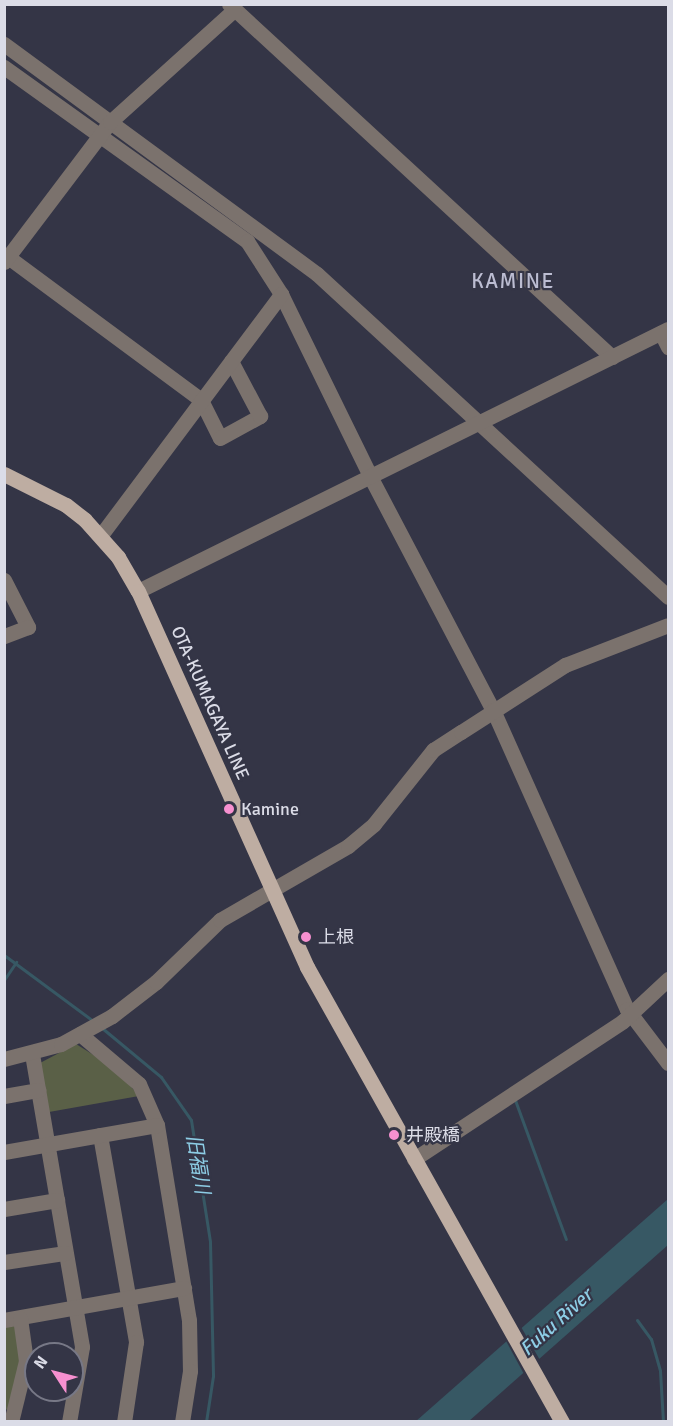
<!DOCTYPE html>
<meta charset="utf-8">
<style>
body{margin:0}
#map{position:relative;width:673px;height:1426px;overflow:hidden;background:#343546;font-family:Signika,"Noto Sans JP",sans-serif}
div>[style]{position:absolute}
.green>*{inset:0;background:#5a6047}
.water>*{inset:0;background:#375864}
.pier>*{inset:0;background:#343546}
.stream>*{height:3px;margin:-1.5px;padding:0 1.5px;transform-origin:1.5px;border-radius:1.5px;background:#375864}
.minor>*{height:15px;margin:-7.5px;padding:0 7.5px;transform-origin:7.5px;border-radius:7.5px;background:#7b726d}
.major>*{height:15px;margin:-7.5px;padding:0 7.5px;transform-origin:7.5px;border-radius:7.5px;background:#beada2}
.dots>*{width:16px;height:16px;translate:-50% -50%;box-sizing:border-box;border:3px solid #343546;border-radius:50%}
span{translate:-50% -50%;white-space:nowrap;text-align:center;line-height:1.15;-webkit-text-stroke:4.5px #343546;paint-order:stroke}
.street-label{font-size:18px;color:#dbdce7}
.poi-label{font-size:18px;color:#dbdce7}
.left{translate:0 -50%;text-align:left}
.water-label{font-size:20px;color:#8dcde5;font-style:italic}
.quarter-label{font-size:21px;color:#bcbdd2;letter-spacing:1.5px}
.frame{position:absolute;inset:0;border:6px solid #dbdce7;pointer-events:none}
.north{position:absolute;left:24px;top:1342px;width:60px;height:60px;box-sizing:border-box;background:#343546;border:2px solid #777886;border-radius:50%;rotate:306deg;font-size:16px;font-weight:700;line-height:24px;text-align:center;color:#dbdce7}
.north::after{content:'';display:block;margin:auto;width:21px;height:27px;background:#f690d0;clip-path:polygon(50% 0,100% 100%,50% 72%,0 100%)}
</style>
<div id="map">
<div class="green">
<i style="clip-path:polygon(76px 1044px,116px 1069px,139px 1096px,49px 1112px,40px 1063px)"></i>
<i style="clip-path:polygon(5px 1324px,19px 1326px,23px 1353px,12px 1408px,5px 1410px)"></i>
</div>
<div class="water">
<i style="clip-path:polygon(668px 1199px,668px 1245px,469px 1421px,415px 1422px)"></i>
</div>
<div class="pier">
<i style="clip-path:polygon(520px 1325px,541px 1362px,525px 1376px,505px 1339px)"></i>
</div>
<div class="stream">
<i style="left:4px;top:955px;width:109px;rotate:36.5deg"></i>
<i style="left:4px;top:980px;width:22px;rotate:-56deg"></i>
<i style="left:102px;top:1028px;width:77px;rotate:39.7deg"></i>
<i style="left:161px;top:1077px;width:52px;rotate:55.1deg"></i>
<i style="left:191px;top:1120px;width:123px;rotate:81.1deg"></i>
<i style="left:210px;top:1242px;width:134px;rotate:88.7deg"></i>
<i style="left:213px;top:1376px;width:47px;rotate:98.7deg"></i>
<i style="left:515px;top:1100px;width:148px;rotate:69.9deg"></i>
<i style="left:637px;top:1320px;width:24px;rotate:54deg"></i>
<i style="left:651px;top:1339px;width:33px;rotate:74deg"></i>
<i style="left:660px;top:1371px;width:51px;rotate:86.6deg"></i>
</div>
<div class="minor">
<i style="left:229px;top:4px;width:521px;rotate:42.67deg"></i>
<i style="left:4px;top:44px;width:388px;rotate:36.3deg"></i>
<i style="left:317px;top:274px;width:477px;rotate:42.6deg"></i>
<i style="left:4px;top:67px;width:299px;rotate:35.6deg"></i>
<i style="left:247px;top:241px;width:63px;rotate:57.3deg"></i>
<i style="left:281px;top:294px;width:205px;rotate:63.9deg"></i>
<i style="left:371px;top:478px;width:262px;rotate:62.3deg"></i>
<i style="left:493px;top:710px;width:328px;rotate:65.9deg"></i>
<i style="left:627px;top:1009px;width:68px;rotate:52.8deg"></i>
<i style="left:8px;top:257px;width:240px;rotate:36.5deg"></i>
<i style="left:201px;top:400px;width:42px;rotate:63.4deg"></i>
<i style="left:220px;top:438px;width:46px;rotate:-28.8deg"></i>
<i style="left:260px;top:416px;width:62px;rotate:-117.8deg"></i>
<i style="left:4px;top:262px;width:176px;rotate:-52.9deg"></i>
<i style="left:110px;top:122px;width:167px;rotate:-42.1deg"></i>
<i style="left:661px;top:333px;width:16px;rotate:63deg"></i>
<i style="left:101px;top:535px;width:301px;rotate:-53.2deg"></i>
<i style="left:4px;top:580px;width:53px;rotate:62.9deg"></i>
<i style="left:28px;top:627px;width:26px;rotate:159deg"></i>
<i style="left:138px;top:591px;width:591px;rotate:-26.31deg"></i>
<i style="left:80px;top:1034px;width:77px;rotate:40.3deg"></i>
<i style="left:139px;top:1084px;width:45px;rotate:66.3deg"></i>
<i style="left:157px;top:1125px;width:198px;rotate:80.7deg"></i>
<i style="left:189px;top:1320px;width:51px;rotate:88.9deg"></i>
<i style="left:190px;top:1371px;width:52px;rotate:98.9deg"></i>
<i style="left:32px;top:1054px;width:297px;rotate:80.3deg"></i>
<i style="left:82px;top:1347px;width:76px;rotate:99.8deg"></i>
<i style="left:4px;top:1059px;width:59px;rotate:-14.7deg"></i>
<i style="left:61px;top:1044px;width:58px;rotate:-28.8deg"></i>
<i style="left:112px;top:1016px;width:56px;rotate:-37.7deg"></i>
<i style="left:156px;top:982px;width:89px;rotate:-44.1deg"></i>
<i style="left:220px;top:920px;width:148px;rotate:-30deg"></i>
<i style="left:348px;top:846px;width:34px;rotate:-40deg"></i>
<i style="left:374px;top:824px;width:95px;rotate:-51.4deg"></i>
<i style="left:433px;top:750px;width:33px;rotate:-33deg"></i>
<i style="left:461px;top:732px;width:124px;rotate:-32.8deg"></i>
<i style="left:565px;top:665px;width:110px;rotate:-21.2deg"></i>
<i style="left:4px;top:1096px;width:35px;rotate:-10deg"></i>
<i style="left:100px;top:1135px;width:210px;rotate:80.1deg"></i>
<i style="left:136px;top:1342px;width:81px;rotate:98.5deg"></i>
<i style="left:4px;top:1152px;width:155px;rotate:-10deg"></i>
<i style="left:414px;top:1159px;width:250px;rotate:-33.4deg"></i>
<i style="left:623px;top:1021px;width:62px;rotate:-43deg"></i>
<i style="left:4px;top:1209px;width:54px;rotate:-9.6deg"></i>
<i style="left:4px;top:1262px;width:62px;rotate:-8.4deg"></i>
<i style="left:4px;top:1320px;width:183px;rotate:-10.1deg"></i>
<i style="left:11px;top:1422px;width:63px;rotate:-76.2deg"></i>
<i style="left:26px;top:1361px;width:43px;rotate:-97.9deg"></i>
</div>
<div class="major">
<i style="left:4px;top:474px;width:69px;rotate:26.6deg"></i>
<i style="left:66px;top:505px;width:24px;rotate:38deg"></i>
<i style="left:85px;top:520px;width:50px;rotate:48.3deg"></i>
<i style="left:118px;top:557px;width:39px;rotate:60deg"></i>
<i style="left:138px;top:591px;width:412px;rotate:65.8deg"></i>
<i style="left:307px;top:967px;width:522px;rotate:60.73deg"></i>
</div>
<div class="dots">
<i style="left:229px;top:809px;background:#f690d0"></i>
<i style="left:306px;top:937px;background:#f690d0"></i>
<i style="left:394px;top:1135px;background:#f690d0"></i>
</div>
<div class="street-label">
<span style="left:210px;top:703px;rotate:66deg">OTA-KUMAGAYA LINE</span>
</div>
<div class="poi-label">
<span class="left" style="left:241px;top:809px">Kamine</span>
<span class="left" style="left:318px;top:937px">上根</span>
<span class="left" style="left:406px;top:1135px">井殿橋</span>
</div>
<div class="water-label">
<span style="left:198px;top:1164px;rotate:81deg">旧福川</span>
<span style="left:556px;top:1322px;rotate:-42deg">Fuku River</span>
</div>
<div class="quarter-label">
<span style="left:513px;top:281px">KAMINE</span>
</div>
<div class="frame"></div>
<div class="north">N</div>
</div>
